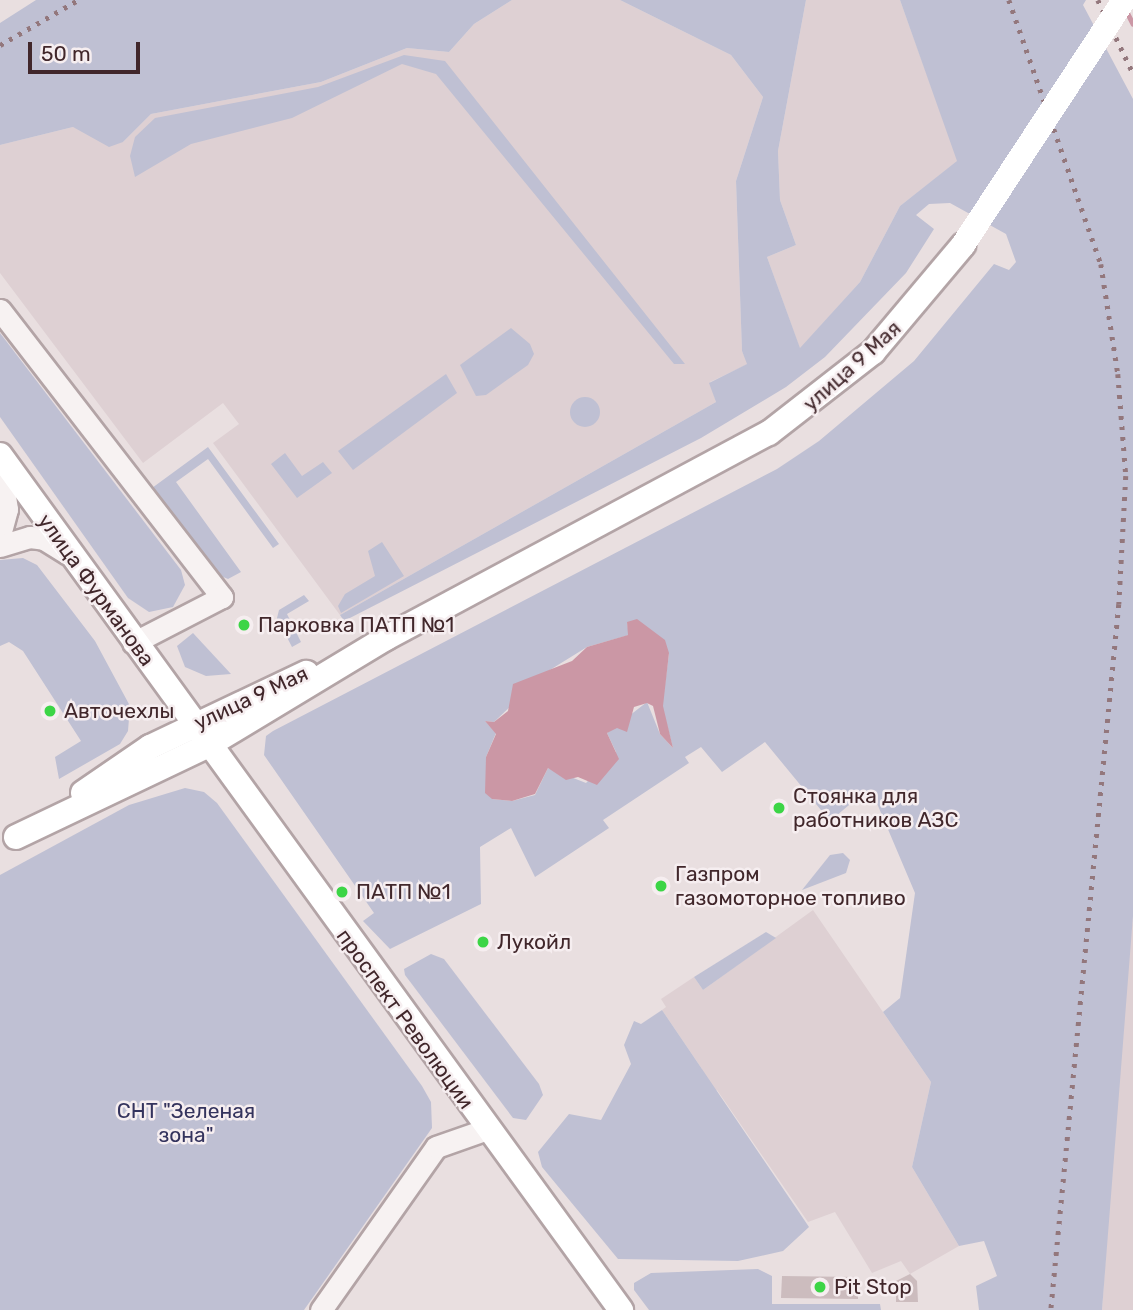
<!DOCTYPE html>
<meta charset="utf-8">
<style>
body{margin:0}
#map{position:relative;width:1133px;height:1310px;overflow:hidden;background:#e9dfe0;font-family:Rubik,sans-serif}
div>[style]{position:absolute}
.built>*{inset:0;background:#ded0d3}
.green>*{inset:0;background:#bfc0d3}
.round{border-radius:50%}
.water>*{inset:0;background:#cb97a5}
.stream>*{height:4.5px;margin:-2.25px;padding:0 2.25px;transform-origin:2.25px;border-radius:2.25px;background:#cb97a5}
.building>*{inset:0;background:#ccbcbe}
.roads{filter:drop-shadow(2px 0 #b3a4a6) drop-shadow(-2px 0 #b3a4a6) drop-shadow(0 2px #b3a4a6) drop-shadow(0 -2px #b3a4a6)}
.tertiary>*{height:21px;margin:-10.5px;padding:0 10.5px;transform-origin:10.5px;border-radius:10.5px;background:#f7f2f2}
.secondary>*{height:24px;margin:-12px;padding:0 12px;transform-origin:12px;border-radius:12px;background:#fff}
.rail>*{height:4.5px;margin-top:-2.25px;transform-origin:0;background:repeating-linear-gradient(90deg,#93777c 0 3.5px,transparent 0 10.5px)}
.secondary-bridge>*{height:24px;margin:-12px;padding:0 12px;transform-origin:12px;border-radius:12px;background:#fff}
.dots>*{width:19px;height:19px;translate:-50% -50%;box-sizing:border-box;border:4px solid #f6eef0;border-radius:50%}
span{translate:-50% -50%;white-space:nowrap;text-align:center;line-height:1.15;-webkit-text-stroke:5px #f6eef0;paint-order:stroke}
.street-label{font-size:21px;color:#41272b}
.poi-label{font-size:21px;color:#41272b}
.left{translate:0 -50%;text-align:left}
.park-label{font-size:21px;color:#34335d}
.scale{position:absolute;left:28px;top:42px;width:112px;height:32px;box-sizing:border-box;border:4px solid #41272b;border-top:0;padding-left:9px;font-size:21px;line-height:24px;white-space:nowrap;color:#41272b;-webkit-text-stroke:5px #f6eef0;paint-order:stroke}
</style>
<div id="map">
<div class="built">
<i style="clip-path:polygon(512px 0,620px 0,731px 55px,763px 97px,736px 181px,742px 351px,748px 364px,710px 382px,716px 402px,340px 615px,213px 443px,239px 424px,223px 403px,143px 463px,0 273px,0 145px,73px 127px,123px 142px,151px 114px,321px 82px,407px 48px,449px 52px,474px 24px)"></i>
<i style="clip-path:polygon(806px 0,900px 0,958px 161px,900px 206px,860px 282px,800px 349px,767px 257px,796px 245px,780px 200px,778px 151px)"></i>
<i style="clip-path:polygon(813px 910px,931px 1082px,912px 1167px,959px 1246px,910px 1274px,901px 1261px,872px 1273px,835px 1212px,808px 1222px,717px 1090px,712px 1093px,697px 1073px,702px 1069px,662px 1010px,666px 1007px,661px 999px,694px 977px,703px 990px)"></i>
<i style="clip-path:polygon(1133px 916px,1133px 1310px,1102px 1310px,1121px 1034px)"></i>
</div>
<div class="green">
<i style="clip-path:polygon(36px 0,512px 0,474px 24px,449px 52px,407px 48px,321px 82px,151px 114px,123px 142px,109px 147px,73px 127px,0 145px,0 23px)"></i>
<i style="clip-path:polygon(evenodd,620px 0,806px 0,778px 151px,780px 200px,796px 245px,767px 257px,800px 348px,860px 282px,900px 206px,957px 161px,900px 0,1086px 0,1083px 5px,1133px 99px,1133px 916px,1102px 1310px,979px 1310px,976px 1286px,997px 1276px,984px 1241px,959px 1246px,912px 1167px,931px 1082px,883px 1012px,900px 998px,915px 893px,873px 794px,861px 795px,830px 821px,765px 742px,722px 772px,701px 747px,685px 757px,689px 763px,603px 820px,609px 828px,535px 877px,511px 828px,480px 847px,481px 904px,390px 949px,363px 921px,374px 913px,264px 755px,266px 736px,273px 731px,777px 469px,819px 441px,914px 361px,994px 264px,1009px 270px,1016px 262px,1006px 234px,950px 203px,929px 204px,916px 215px,934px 229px,906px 273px,825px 357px,786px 387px,701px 438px,344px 621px,340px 615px,716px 402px,709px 383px,747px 364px,742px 351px,736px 181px,763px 97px,731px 55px,620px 0,627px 622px,669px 654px,662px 706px,673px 748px,660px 734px,647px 702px,607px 733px,616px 752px,586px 783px,548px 768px,535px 795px,512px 801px,492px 799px,486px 757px,496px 733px,485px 721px,494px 722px,545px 673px,587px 647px,629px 635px,627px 622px)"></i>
<i style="clip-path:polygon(404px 55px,445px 61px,685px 364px,674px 364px,436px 74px,402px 64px,292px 118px,191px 144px,135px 177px,130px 156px,135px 137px,155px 118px,318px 87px)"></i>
<i style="clip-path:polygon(511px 328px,530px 344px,534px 354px,528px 365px,486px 395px,476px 396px,460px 365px)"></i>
<i style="clip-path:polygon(0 333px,181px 570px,185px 585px,173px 607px,149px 612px,128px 598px,0 417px)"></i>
<i style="clip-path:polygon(446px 374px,457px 393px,353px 470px,338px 451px)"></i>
<i class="round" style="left:570px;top:397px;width:30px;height:30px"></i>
<i style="clip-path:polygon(208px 447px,279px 544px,273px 548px,208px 459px,176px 482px,241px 572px,228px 579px,216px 574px,152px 488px)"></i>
<i style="clip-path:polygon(285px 453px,302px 476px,323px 462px,332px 473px,297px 498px,271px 464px)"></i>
<i style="clip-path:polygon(382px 542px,404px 576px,341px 613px,338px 606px,345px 594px,375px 576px,368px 551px)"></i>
<i style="clip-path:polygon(23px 558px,37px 565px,95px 641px,130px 706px,128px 731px,120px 744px,59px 779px,55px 757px,81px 741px,23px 651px,9px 642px,0 646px,0 560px)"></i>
<i style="clip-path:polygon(304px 595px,309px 601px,287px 614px,301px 642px,292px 647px,277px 618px,279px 610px)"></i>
<i style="clip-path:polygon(193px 633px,231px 674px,206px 676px,185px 667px,177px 646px)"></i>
<i style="clip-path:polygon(185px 788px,204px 792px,217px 803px,422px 1086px,431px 1102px,432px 1128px,304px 1310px,0 1310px,0 875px,129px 805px)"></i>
<i style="clip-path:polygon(843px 853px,850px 860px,846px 873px,802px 890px,830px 855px)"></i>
<i style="clip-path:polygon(766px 932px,776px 938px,703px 990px,694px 977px)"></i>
<i style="clip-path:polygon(431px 954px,444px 959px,539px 1084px,543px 1095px,526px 1120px,513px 1118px,405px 975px,404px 969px)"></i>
<i style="clip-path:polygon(662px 1010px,809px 1227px,783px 1251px,738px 1261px,618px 1259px,542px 1167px,538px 1152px,569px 1114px,601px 1120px,631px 1064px,624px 1045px,634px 1021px,641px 1024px)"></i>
<i style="clip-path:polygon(758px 1269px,772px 1276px,772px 1304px,880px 1304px,881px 1310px,649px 1310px,634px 1290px,634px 1283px,651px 1273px)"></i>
</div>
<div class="water">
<i style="clip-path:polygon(637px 619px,665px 640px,669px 653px,663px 706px,673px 748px,660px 734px,653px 706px,647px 703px,634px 707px,627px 732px,617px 728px,607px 733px,619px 759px,597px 785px,578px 777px,566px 780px,548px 768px,535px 794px,512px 801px,492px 799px,485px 793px,486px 757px,496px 734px,485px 721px,494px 722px,508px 711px,513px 684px,572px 661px,587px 647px,628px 635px,627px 622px)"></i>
</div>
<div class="stream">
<i style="left:1127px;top:12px;width:13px;rotate:63deg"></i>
</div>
<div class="building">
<i style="clip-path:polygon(910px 1274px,917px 1281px,918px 1302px,896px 1302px,896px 1281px)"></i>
<i style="clip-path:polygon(782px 1276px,858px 1277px,858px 1299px,781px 1298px)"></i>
</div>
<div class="roads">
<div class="tertiary">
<i style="left:0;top:310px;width:363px;rotate:52.3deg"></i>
<i style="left:222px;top:597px;width:100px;rotate:152.7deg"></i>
<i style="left:0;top:464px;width:46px;rotate:81.2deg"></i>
<i style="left:7px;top:509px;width:27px;rotate:105deg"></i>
<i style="left:0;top:546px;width:31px;rotate:-17deg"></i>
<i style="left:30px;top:537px;width:14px;rotate:8deg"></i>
<i style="left:44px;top:539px;width:28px;rotate:32deg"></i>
<i style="left:321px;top:1310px;width:199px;rotate:-54.8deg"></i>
<i style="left:436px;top:1147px;width:54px;rotate:-19.4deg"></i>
</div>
<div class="secondary">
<i style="left:0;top:455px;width:1057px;rotate:54.01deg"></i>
<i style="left:83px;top:793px;width:81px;rotate:-34.5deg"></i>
<i style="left:150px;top:747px;width:173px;rotate:-25.4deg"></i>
<i style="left:16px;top:837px;width:212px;rotate:-25.5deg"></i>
<i style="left:207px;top:746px;width:209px;rotate:-31.1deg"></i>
<i style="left:386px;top:638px;width:434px;rotate:-28.2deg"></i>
<i style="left:769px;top:433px;width:132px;rotate:-37.9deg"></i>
<i style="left:873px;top:352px;width:140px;rotate:-49.9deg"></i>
</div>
</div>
<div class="rail">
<i style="left:1009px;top:0;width:280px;rotate:70.8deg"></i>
<i style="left:1101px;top:264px;width:111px;rotate:81.2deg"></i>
<i style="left:1118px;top:374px;width:102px;rotate:85.5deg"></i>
<i style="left:1126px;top:476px;width:128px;rotate:93.1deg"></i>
<i style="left:1119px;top:604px;width:709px;rotate:95.5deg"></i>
<i style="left:1098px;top:0;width:81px;rotate:64.4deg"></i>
<i style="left:0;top:45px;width:90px;rotate:-30deg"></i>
</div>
<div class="secondary-bridge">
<i style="left:963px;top:245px;width:293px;rotate:-56.7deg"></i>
</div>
<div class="dots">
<i style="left:244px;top:625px;background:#3cd546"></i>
<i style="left:50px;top:711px;background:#3cd546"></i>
<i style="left:779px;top:808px;background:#3cd546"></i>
<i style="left:661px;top:886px;background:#3cd546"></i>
<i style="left:342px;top:892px;background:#3cd546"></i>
<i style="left:483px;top:942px;background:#3cd546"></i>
<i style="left:820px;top:1287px;background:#3cd546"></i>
</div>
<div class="street-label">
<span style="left:852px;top:366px;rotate:-42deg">улица 9 Мая</span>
<span style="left:96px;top:590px;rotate:54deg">улица Фурманова</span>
<span style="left:251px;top:698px;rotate:-25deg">улица 9 Мая</span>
<span style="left:405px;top:1019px;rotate:54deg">проспект Революции</span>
</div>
<div class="poi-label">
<span class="left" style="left:258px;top:625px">Парковка ПАТП №1</span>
<span class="left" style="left:64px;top:711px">Авточехлы</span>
<span class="left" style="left:793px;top:808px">Стоянка для<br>работников АЗС</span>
<span class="left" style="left:675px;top:886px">Газпром<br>газомоторное топливо</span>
<span class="left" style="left:356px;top:892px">ПАТП №1</span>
<span class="left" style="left:497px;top:942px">Лукойл</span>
<span class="left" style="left:834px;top:1287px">Pit Stop</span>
</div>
<div class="park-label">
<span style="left:186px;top:1123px">СНТ "Зеленая<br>зона"</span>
</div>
<div class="scale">50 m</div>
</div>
